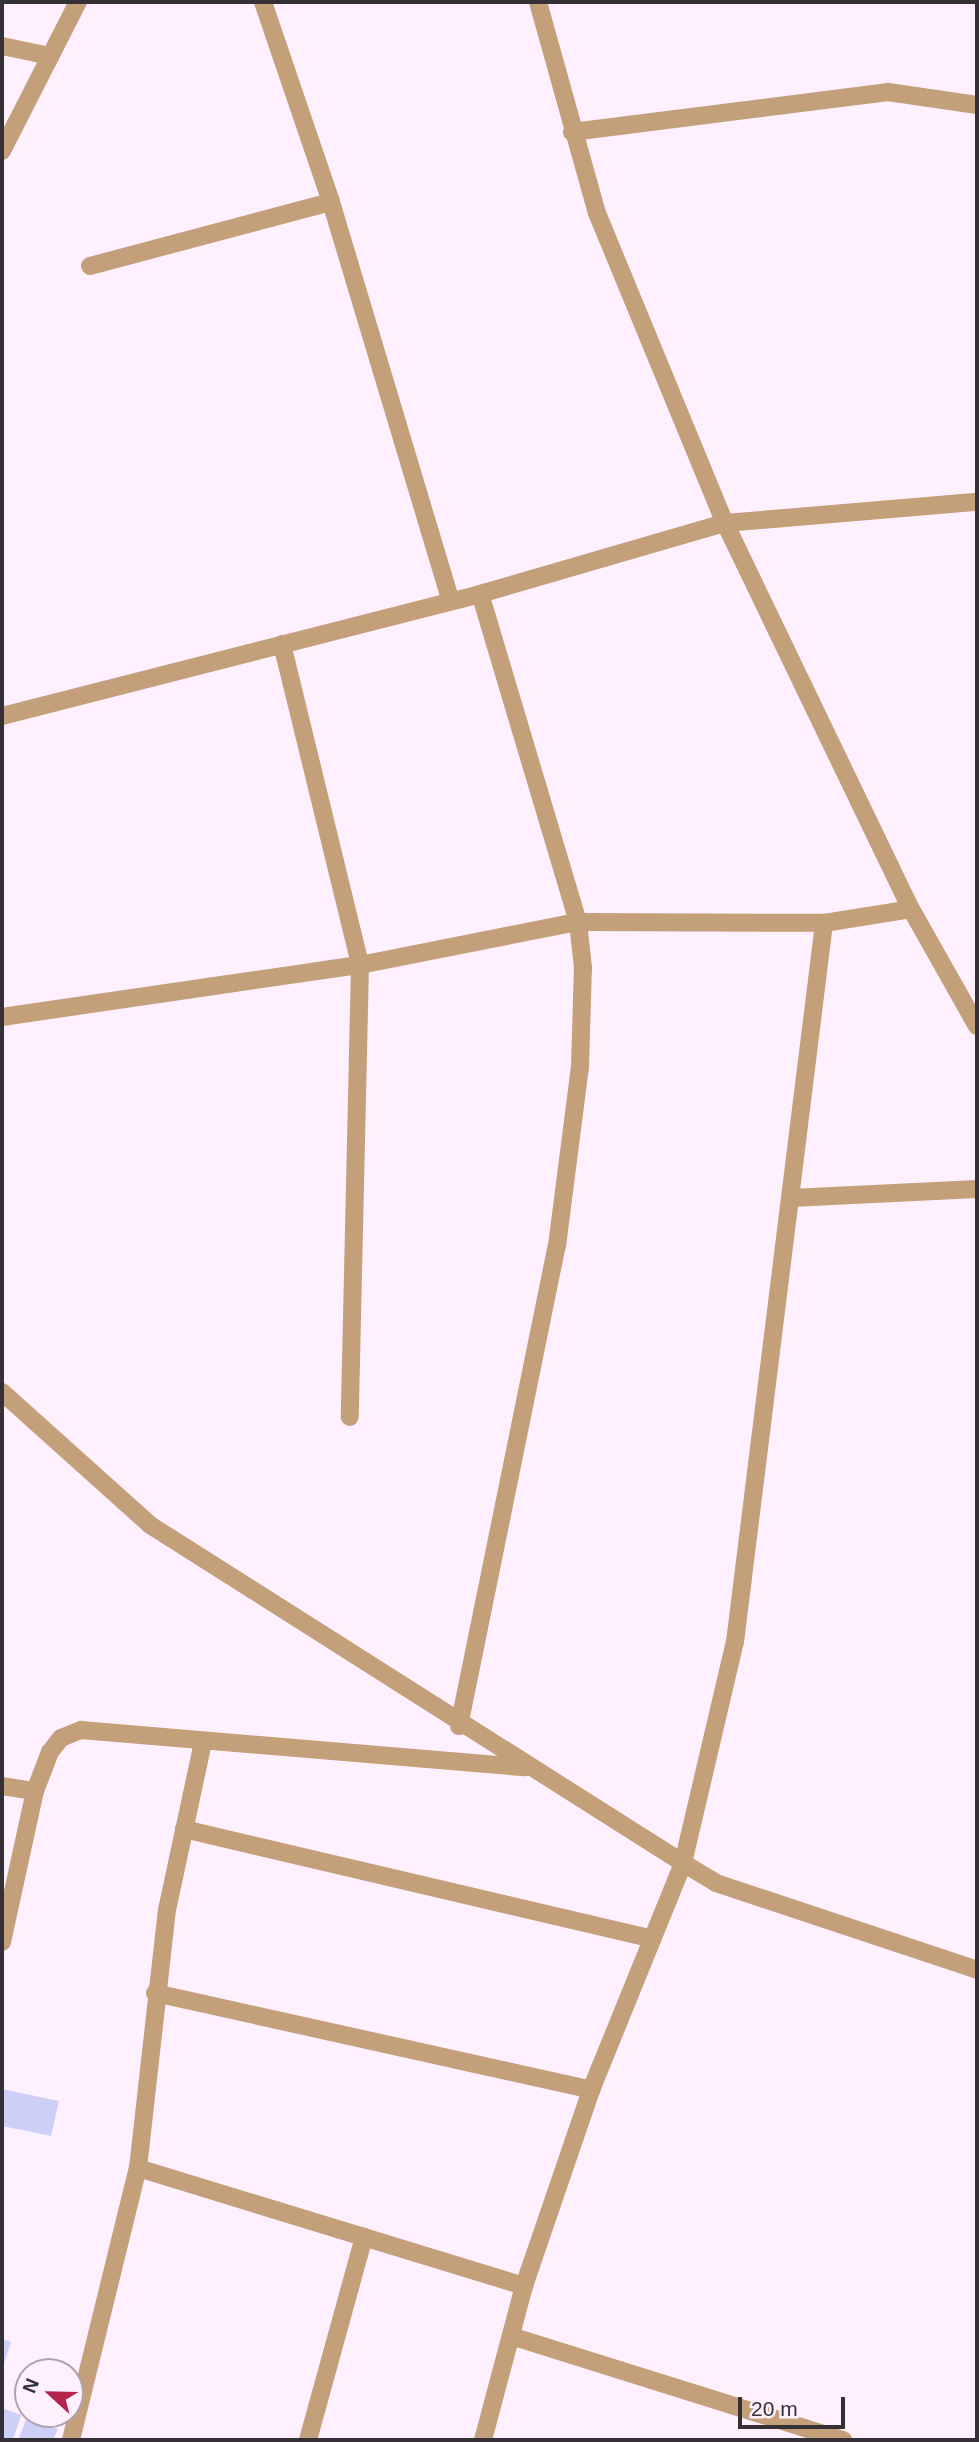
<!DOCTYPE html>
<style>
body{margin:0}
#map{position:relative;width:979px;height:2442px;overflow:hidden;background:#fef0ff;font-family:Arial,sans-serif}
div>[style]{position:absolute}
.building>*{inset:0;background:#cdd0f6}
.street>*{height:18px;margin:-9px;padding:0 9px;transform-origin:9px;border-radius:9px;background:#c39f7a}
span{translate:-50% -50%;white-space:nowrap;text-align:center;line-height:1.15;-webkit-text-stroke:7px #fef0ff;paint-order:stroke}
.frame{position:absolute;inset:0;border:4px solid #352f36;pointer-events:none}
.north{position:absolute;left:14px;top:2358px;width:70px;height:70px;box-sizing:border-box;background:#fef0ff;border:2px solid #aea3af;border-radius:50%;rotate:292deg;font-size:19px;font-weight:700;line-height:28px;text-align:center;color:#352f36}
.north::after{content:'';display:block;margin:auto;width:24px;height:32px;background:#b4234d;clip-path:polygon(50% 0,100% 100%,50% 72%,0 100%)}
.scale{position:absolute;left:738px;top:2397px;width:107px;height:32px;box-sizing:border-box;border:4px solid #352f36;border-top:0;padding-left:9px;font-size:21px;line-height:24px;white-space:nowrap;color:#352f36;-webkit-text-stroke:5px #fef0ff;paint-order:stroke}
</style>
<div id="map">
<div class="building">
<i style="clip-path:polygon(2px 2089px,59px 2101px,51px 2136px,2px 2126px)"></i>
<i style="clip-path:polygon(2px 2339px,11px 2342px,2px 2369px)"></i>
<i style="clip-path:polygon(2px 2408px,21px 2415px,13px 2440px,2px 2440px)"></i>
<i style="clip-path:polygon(27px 2417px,58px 2429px,53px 2440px,18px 2440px)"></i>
</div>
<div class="street">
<i style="left:263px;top:2px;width:211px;rotate:71.2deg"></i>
<i style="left:331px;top:202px;width:417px;rotate:73.3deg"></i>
<i style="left:538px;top:2px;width:219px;rotate:74.4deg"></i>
<i style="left:597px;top:213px;width:335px;rotate:67.6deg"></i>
<i style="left:725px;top:523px;width:428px;rotate:64.3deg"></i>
<i style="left:911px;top:909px;width:134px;rotate:60.6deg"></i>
<i style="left:2px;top:46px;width:49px;rotate:11.8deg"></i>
<i style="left:572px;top:132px;width:319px;rotate:-7.2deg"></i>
<i style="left:888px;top:92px;width:90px;rotate:8.3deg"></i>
<i style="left:2px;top:151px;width:167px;rotate:-63deg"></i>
<i style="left:90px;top:266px;width:249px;rotate:-14.9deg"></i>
<i style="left:282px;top:644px;width:330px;rotate:76.3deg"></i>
<i style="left:360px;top:965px;width:452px;rotate:91.3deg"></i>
<i style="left:2px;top:716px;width:493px;rotate:-14.3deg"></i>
<i style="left:480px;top:594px;width:255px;rotate:-16.2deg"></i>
<i style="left:725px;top:523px;width:253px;rotate:-4.8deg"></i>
<i style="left:2px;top:1017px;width:362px;rotate:-8.3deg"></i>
<i style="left:360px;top:965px;width:222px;rotate:-11.2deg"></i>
<i style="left:578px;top:922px;width:246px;rotate:0.2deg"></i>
<i style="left:824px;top:923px;width:88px;rotate:-9.1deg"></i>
<i style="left:791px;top:1198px;width:186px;rotate:-2.8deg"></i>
<i style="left:2px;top:1392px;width:199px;rotate:41.9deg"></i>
<i style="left:150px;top:1525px;width:631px;rotate:32.38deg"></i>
<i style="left:683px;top:1863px;width:39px;rotate:31deg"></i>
<i style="left:716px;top:1883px;width:275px;rotate:18.4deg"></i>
<i style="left:459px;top:1726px;width:490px;rotate:-78.5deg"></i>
<i style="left:557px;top:1246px;width:180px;rotate:-82.7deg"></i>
<i style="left:580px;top:1067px;width:99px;rotate:-88.3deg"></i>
<i style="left:583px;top:968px;width:46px;rotate:-96.2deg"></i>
<i style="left:578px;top:922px;width:342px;rotate:-106.6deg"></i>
<i style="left:2px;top:1786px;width:33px;rotate:9deg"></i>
<i style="left:184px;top:1829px;width:481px;rotate:13.2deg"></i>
<i style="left:2px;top:1942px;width:155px;rotate:-77.7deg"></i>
<i style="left:35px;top:1791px;width:42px;rotate:-69deg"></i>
<i style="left:50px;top:1752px;width:18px;rotate:-52deg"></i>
<i style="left:61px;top:1738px;width:22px;rotate:-22deg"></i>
<i style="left:81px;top:1730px;width:446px;rotate:4.8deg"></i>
<i style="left:155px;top:1993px;width:447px;rotate:12.5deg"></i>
<i style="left:138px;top:2168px;width:404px;rotate:17deg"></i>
<i style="left:511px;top:2336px;width:348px;rotate:17.4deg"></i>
<i style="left:71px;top:2440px;width:280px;rotate:-76.2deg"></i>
<i style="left:138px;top:2168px;width:260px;rotate:-83.6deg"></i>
<i style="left:167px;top:1910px;width:172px;rotate:-77.9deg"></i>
<i style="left:308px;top:2440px;width:211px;rotate:-74.6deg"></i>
<i style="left:483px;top:2440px;width:159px;rotate:-75.1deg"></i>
<i style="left:524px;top:2286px;width:207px;rotate:-71.1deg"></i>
<i style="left:591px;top:2090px;width:245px;rotate:-67.9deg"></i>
<i style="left:683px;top:1863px;width:227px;rotate:-76.8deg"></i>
<i style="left:735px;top:1642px;width:724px;rotate:-82.94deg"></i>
</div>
<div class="frame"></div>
<div class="north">N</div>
<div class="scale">20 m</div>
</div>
